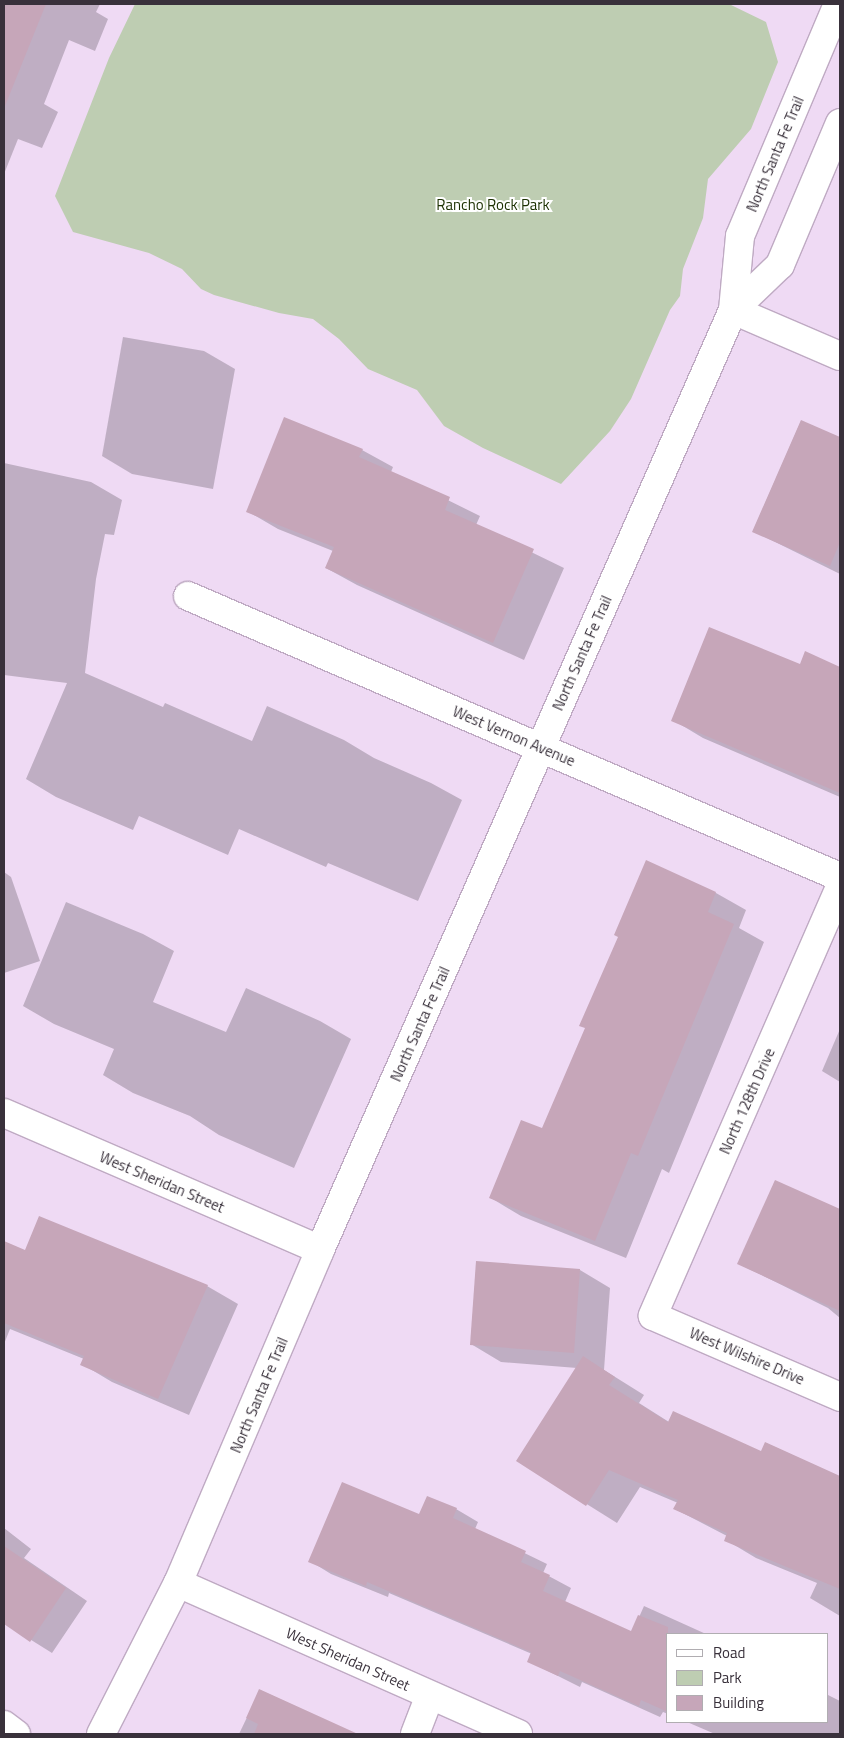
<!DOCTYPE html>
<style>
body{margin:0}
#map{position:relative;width:844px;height:1738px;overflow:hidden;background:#efdaf4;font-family:"Titillium Web",sans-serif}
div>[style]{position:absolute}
.green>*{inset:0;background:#becdb2}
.shadow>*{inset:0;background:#0003}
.building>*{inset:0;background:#c6a6b9}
.roads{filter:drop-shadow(1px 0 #bfaac3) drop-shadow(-1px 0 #bfaac3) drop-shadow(0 1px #bfaac3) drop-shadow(0 -1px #bfaac3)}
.minor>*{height:28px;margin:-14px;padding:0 14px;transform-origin:14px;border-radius:14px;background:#fff}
span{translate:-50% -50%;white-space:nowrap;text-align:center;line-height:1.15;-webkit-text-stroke:4px #fff;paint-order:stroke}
.street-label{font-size:15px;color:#39313b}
.park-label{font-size:15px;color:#1c3102}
.frame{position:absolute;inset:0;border:5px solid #39313b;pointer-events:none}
.legend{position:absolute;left:666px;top:1633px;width:162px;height:90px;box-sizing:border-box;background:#fff;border:1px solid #b0adb1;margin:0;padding:6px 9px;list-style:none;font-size:15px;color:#39313b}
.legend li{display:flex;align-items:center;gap:10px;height:25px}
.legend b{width:25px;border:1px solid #b0adb1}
</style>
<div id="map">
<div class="green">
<i style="clip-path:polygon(135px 4px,729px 4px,766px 22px,778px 62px,751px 129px,708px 179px,703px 218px,683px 269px,680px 296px,670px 310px,631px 399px,610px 431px,561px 484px,483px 448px,444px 426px,417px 390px,368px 369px,339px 339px,313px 319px,279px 313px,214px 295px,201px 289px,182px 269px,149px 253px,73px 232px,55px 196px,109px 58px)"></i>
</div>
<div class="shadow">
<i style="clip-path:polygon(4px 4px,100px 4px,96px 12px,108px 19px,95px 51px,69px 40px,44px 104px,58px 112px,42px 148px,18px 139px,4px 174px)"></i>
<i style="clip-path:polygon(123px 337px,204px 351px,235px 369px,213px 489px,132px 474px,102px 456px)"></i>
<i style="clip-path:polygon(801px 421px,840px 438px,840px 574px,753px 531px)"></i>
<i style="clip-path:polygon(362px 450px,393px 467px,391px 472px,480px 516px,476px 525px,564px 568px,524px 660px,357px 585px,326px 568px,333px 551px,278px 529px,247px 511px)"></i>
<i style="clip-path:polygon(4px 463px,91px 482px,122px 500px,114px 535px,105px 534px,96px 579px,85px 673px,163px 707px,165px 703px,252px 741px,267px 706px,344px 740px,374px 758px,431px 783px,462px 800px,418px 901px,328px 863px,326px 867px,239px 829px,228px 855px,139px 816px,133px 830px,56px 797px,26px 779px,67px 683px,4px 675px)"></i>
<i style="clip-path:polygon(806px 653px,840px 669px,840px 797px,703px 738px,673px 720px,800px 666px)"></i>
<i style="clip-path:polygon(647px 862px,716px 893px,746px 910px,739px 928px,764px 942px,669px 1173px,662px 1169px,626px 1258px,521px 1216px,491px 1198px,542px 1130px,586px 1028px)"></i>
<i style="clip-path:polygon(4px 872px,11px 877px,40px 961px,4px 973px)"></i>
<i style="clip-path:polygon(66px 902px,143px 934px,174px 951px,153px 1002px,226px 1032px,246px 988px,320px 1021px,351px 1039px,294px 1168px,219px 1135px,190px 1116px,133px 1093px,103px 1075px,114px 1049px,54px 1024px,23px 1006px)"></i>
<i style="clip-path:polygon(840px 1029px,840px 1082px,822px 1071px)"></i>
<i style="clip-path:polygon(775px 1181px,840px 1210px,840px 1318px,828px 1308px,739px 1264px)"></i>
<i style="clip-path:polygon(4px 1242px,25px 1252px,207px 1286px,238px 1304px,189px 1415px,112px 1382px,82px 1364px,84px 1359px,10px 1329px,4px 1344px)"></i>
<i style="clip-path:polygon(580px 1270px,610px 1288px,604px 1370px,644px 1395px,639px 1403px,669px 1422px,762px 1452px,766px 1443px,840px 1477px,840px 1616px,810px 1598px,817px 1583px,756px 1558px,726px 1540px,727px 1536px,675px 1509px,678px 1503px,640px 1487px,617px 1523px,518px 1461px,577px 1368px,501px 1362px,471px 1344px)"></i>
<i style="clip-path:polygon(456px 1509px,478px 1522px,475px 1529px,547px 1564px,543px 1573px,571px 1588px,565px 1602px,632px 1633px,644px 1606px,706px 1634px,668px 1634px,668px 1714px,663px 1712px,660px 1717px,582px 1682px,580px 1687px,528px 1661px,532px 1654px,389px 1593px,388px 1597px,331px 1574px,310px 1561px,420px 1516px)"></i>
<i style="clip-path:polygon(4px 1528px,31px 1549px,24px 1558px,87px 1601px,52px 1653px,4px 1623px)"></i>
<i style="clip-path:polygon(260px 1690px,351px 1732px,354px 1734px,239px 1734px)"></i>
<i style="clip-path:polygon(828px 1695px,840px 1701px,840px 1734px,715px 1734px,687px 1722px,828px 1722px)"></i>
</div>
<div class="building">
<i style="clip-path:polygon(4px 4px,46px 4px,5px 106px,4px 106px)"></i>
<i style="clip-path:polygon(284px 417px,363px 449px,359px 457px,450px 497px,445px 510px,534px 549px,493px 643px,325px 568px,334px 547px,246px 512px)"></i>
<i style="clip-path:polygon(801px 420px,840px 437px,840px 542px,830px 566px,752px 532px)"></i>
<i style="clip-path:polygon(709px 627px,800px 664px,805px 651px,840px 667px,840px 793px,671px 721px)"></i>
<i style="clip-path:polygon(646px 860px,716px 892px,708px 912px,734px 924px,638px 1156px,631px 1153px,595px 1241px,489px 1198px,521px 1120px,542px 1128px,585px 1028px,579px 1026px,618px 937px,614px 935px)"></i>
<i style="clip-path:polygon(775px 1180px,840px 1209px,840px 1311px,737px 1264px)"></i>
<i style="clip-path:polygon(39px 1216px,208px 1285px,158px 1399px,80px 1365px,84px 1356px,4px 1323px,4px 1241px,25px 1250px)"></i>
<i style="clip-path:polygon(476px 1261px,580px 1269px,574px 1353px,470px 1345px)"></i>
<i style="clip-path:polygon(583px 1356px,615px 1377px,609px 1385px,668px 1422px,673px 1411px,761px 1451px,765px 1442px,840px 1476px,840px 1589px,724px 1541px,727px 1533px,673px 1509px,678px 1500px,609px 1470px,586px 1506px,516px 1461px)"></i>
<i style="clip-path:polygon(342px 1482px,419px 1514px,427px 1496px,457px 1508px,453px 1518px,526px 1551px,521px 1562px,550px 1575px,543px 1591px,631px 1631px,638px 1615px,668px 1627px,668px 1712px,641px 1700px,639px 1706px,560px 1671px,558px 1676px,527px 1662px,531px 1652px,367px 1582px,366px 1586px,308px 1562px)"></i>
<i style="clip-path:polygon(4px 1546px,66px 1588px,30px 1642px,4px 1624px)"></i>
<i style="clip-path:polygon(259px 1689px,358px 1734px,254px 1734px,258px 1724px,246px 1718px)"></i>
</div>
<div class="roads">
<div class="minor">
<i style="left:733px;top:310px;width:65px;rotate:-43.8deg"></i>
<i style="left:780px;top:265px;width:154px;rotate:-67.1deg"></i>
<i style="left:733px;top:310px;width:116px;rotate:23.3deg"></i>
<i style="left:188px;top:596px;width:710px;rotate:23.32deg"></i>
<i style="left:840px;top:887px;width:468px;rotate:113.6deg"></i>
<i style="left:653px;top:1316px;width:204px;rotate:23.4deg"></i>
<i style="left:4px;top:1113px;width:344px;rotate:23.4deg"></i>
<i style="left:178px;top:1583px;width:372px;rotate:23.9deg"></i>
<i style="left:4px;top:1725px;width:15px;rotate:37deg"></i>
<i style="left:101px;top:1734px;width:169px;rotate:-63deg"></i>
<i style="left:178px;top:1583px;width:362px;rotate:-66.9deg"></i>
<i style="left:320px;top:1250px;width:1027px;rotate:-66.28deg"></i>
<i style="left:733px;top:310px;width:74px;rotate:-84.6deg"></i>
<i style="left:740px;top:236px;width:252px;rotate:-67.1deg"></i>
<i style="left:415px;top:1734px;width:40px;rotate:-69deg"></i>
</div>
</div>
<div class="street-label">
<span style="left:775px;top:154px;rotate:-67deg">North Santa Fe Trail</span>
<span style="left:582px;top:653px;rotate:-66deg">North Santa Fe Trail</span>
<span style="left:514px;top:736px;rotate:23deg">West Vernon Avenue</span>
<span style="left:420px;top:1024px;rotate:-66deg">North Santa Fe Trail</span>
<span style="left:747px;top:1101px;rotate:-66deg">North 128th Drive</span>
<span style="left:162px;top:1182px;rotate:23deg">West Sheridan Street</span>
<span style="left:747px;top:1356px;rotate:23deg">West Wilshire Drive</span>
<span style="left:259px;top:1395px;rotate:-67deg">North Santa Fe Trail</span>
<span style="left:348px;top:1659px;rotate:24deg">West Sheridan Street</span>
</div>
<div class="park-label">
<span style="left:493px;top:205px">Rancho Rock Park</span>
</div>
<div class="frame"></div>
<ul class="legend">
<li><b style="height:6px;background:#fff"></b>Road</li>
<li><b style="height:14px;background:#becdb2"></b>Park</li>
<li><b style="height:14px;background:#c6a6b9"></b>Building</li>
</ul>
</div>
